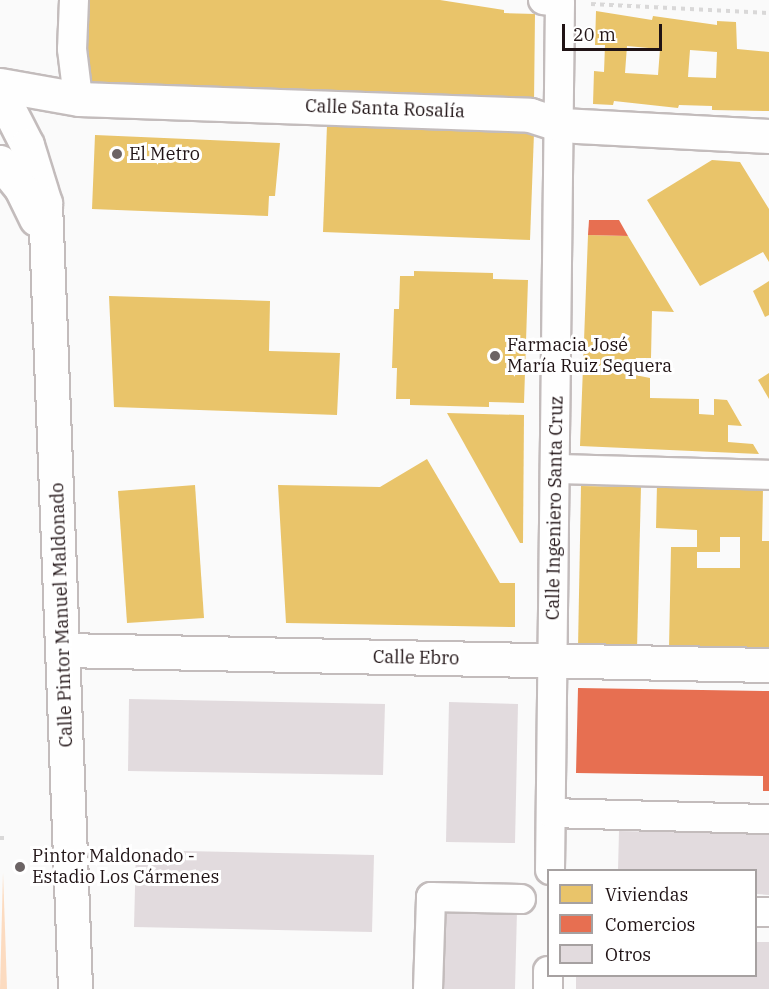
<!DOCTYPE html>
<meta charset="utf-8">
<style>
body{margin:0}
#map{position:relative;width:769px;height:989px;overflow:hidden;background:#fafafa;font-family:"IBM Plex Serif",serif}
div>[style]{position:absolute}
.green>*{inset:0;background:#fcdbc0}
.homes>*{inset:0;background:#e9c46a}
.shops>*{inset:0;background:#e76f51}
.building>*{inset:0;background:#e2dbde}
.path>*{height:4px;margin-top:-2px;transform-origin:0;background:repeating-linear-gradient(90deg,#d9d8d8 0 4.5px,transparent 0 9px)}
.roads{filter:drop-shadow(2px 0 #c3bcbc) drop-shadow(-2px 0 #c3bcbc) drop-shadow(0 2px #c3bcbc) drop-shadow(0 -2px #c3bcbc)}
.street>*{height:28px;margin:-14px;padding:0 14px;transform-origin:14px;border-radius:14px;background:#fefefe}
.secondary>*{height:33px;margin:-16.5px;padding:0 16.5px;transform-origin:16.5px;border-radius:16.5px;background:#fefefe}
.dots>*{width:16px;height:16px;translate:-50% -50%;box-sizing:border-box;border:3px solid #fff;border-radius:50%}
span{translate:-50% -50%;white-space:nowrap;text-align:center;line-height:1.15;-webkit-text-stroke:6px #fff;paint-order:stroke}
.street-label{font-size:18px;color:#201315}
.poi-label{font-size:18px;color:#201315}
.left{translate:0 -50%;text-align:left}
.legend{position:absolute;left:547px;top:869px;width:210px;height:108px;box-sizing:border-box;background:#fff;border:2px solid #a6a1a1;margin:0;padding:8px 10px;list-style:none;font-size:18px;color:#201315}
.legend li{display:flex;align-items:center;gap:12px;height:30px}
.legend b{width:30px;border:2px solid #a6a1a1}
.scale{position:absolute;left:562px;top:24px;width:100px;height:27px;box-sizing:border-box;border:3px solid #201315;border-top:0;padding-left:8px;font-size:18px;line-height:21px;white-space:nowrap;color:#201315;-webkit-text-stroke:4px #fff;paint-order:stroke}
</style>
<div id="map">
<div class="green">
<i style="clip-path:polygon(3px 873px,5px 929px,7px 989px,0 989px)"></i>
</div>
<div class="homes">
<i style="clip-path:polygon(84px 0,440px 0,504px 10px,504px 13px,535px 14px,534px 103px,81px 86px)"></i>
<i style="clip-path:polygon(evenodd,596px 11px,652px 20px,653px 16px,717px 25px,717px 21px,736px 22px,737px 49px,769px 52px,769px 111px,712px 110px,712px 106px,679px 105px,678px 108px,614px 101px,613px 105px,593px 104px,594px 71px,604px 72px,605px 45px,595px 45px,596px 11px,627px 46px,660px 49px,658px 75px,625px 73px,627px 46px,596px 11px,690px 50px,717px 52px,716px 78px,688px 77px,690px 50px)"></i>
<i style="clip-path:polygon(327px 125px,534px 133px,530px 240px,323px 232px)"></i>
<i style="clip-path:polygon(95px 135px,280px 143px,275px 196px,269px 196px,268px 216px,92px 209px)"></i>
<i style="clip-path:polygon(712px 160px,740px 162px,769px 209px,769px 262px,763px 252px,700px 286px,647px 200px)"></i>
<i style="clip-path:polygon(588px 235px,628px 236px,674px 312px,652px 311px,651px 358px,636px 358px,635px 375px,650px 378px,650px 398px,699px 399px,699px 414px,714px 415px,714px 399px,727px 400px,742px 426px,728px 425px,728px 442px,753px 444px,759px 454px,580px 446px)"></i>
<i style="clip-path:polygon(414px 271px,493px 273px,493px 279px,528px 280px,524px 403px,489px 402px,489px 407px,410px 405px,410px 399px,396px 399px,397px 368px,392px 368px,394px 309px,399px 309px,400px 276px,414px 276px)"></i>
<i style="clip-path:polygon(769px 281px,769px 315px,765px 317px,753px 291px)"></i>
<i style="clip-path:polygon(109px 296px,270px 301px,269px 351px,340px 353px,337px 415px,114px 407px)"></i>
<i style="clip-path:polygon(769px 373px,769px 399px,758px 380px)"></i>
<i style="clip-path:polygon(447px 413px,524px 415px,523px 543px,520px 543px)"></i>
<i style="clip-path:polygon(427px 459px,500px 583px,515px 583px,515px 627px,286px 623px,278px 485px,380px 487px)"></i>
<i style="clip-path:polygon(evenodd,657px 484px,763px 489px,762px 541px,769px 541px,769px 649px,669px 649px,671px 547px,697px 547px,697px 530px,656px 528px,657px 484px,720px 537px,740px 537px,740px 568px,697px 568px,697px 552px,720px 552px,720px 537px)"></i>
<i style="clip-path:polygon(195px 485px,204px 618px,127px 623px,118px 491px)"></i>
<i style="clip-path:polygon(581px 486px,641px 487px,637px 649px,578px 648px)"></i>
</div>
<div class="shops">
<i style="clip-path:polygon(589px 220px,619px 220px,628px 236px,588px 235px)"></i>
<i style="clip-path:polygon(578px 688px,769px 691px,769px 791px,763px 791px,763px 776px,576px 773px)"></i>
</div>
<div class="building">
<i style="clip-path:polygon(129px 699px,385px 704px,383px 775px,128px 771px)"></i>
<i style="clip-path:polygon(449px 702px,518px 704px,515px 843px,446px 842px)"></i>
<i style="clip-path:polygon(619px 831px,769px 834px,769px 895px,756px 894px,756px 870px,618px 870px)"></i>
<i style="clip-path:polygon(136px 850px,374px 855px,372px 932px,134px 927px)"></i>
<i style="clip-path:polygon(440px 910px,517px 911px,515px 989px,439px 989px)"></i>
<i style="clip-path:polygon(756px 942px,769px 942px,769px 989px,576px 989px,576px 976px,756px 976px)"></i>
</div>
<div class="path">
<i style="left:591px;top:4px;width:178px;rotate:2.9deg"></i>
<i style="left:0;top:838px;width:8px"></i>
</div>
<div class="roads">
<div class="street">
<i style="left:74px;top:0;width:49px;rotate:92.3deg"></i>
<i style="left:72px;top:49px;width:38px;rotate:83deg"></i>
<i style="left:543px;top:0;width:17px;rotate:7deg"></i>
<i style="left:560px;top:2px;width:868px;rotate:90.66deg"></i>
<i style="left:555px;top:469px;width:214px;rotate:1.6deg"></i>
<i style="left:551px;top:813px;width:218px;rotate:1.6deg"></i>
<i style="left:756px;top:912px;width:13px"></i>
<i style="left:428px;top:989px;width:92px;rotate:-88.1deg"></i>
<i style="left:431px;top:897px;width:90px;rotate:1.3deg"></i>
<i style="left:548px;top:989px;width:18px;rotate:-90deg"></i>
</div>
<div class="secondary">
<i style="left:0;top:85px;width:80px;rotate:10deg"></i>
<i style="left:79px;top:99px;width:451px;rotate:2deg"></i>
<i style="left:530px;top:115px;width:32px;rotate:18deg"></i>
<i style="left:560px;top:125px;width:209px;rotate:3deg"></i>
<i style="left:0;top:92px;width:59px;rotate:63deg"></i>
<i style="left:27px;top:145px;width:61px;rotate:72.8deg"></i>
<i style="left:45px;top:203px;width:787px;rotate:87.81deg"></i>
<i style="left:0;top:162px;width:33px;rotate:51deg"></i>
<i style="left:21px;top:188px;width:34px;rotate:64deg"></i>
<i style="left:63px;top:650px;width:706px;rotate:1.22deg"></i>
</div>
</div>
<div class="dots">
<i style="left:117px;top:154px;background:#6c6465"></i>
<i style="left:495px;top:356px;background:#6c6465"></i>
<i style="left:20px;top:867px;background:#6c6465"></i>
</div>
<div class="street-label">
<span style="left:385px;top:109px;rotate:2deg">Calle Santa Rosalía</span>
<span style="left:555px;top:508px;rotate:-89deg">Calle Ingeniero Santa Cruz</span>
<span style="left:62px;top:615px;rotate:-92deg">Calle Pintor Manuel Maldonado</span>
<span style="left:416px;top:658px;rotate:1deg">Calle Ebro</span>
</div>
<div class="poi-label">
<span class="left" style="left:129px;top:154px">El Metro</span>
<span class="left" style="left:507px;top:356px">Farmacia José<br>María Ruiz Sequera</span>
<span class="left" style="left:32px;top:867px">Pintor Maldonado -<br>Estadio Los Cármenes</span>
</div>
<ul class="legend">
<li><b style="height:16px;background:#e9c46a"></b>Viviendas</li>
<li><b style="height:16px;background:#e76f51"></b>Comercios</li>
<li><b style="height:16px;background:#e2dbde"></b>Otros</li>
</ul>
<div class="scale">20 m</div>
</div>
